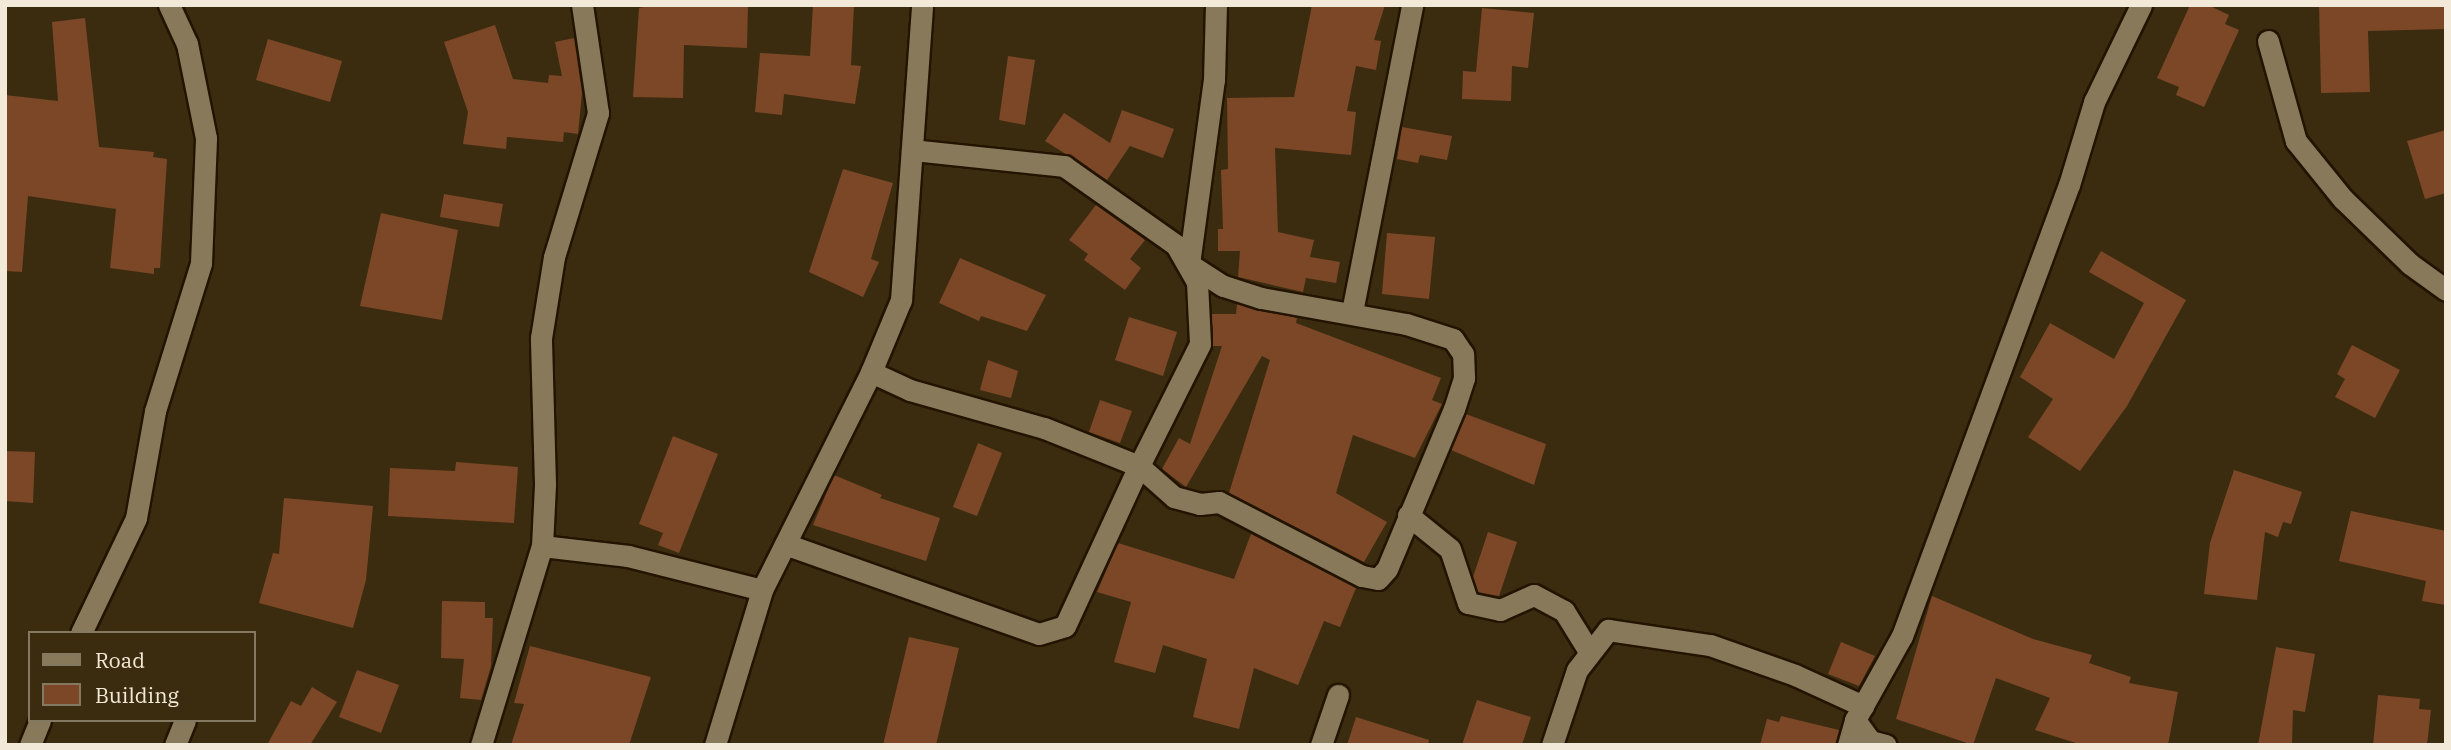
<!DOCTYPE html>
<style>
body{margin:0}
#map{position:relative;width:2451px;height:750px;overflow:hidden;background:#3b2c10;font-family:"IBM Plex Serif",serif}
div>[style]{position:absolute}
.building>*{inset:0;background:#7b4727}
.roads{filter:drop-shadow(2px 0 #221400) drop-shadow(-2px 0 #221400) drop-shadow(0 2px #221400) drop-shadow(0 -2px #221400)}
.street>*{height:21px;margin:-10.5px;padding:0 10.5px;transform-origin:10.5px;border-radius:10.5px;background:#89795b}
span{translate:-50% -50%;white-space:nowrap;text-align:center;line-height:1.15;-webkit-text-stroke:7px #3b2c10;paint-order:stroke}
.frame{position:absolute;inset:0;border:7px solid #f3e9d9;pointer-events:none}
.legend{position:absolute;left:28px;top:631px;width:228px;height:91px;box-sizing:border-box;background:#3b2c10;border:2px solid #857860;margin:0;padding:9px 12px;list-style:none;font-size:21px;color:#f3e9d9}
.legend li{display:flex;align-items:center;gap:14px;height:35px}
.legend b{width:35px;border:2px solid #857860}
</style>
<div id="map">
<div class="building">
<i style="clip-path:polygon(655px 5px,748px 5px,747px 48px,684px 45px,683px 98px,633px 97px,639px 8px)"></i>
<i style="clip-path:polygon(813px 5px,854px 5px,851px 65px,861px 66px,855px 104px,784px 94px,782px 115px,755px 112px,760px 53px,810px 56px)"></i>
<i style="clip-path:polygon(1312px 5px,1385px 5px,1374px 40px,1381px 41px,1376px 70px,1356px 66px,1347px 111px,1356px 112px,1351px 155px,1275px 148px,1278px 232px,1314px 240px,1310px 257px,1340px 262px,1336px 283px,1306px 278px,1303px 292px,1238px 277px,1240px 251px,1218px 251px,1218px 229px,1223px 229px,1221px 170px,1228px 169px,1227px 98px,1294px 97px)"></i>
<i style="clip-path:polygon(2190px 5px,2208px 5px,2229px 15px,2225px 24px,2239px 30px,2204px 107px,2176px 95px,2179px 87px,2157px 78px)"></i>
<i style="clip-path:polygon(2319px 5px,2446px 5px,2446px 29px,2368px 31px,2370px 92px,2321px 93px)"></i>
<i style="clip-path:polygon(1482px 8px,1534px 13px,1528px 68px,1512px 66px,1511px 101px,1462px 99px,1463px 71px,1476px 72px)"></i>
<i style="clip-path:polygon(85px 18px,99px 147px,154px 152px,153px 157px,167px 159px,160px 268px,154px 268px,154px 274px,110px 268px,116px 209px,28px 196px,22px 272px,5px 271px,5px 95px,58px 101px,52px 22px)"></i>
<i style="clip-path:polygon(495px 25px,513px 79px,548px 83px,549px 75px,562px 76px,555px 42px,574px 38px,582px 93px,578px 134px,564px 132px,563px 142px,507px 137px,506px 149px,463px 144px,468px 112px,444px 42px)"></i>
<i style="clip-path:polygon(268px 39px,342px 61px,330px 102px,256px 80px)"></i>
<i style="clip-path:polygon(1008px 56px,1035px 60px,1025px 125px,999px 120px)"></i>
<i style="clip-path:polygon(1122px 110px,1174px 129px,1163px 158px,1130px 146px,1107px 180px,1045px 141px,1064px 113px,1110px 143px)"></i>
<i style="clip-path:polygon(1402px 127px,1452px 136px,1447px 160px,1420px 155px,1418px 163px,1397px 159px)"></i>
<i style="clip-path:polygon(2446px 130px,2446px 193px,2425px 199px,2407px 141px)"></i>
<i style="clip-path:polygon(843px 169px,893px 183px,871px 259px,879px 262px,863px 297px,809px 272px)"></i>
<i style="clip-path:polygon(444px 194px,503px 204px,499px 227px,440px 217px)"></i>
<i style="clip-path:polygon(1096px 205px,1145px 240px,1130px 259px,1141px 268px,1125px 290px,1084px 260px,1088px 254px,1069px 240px)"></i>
<i style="clip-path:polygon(381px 213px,458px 230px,442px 320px,360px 306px)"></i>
<i style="clip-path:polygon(1387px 233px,1435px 237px,1429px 299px,1382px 294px)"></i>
<i style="clip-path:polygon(2101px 251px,2186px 300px,2127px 406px,2080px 471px,2028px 437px,2053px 399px,2020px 377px,2050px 323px,2114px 359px,2144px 303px,2089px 272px)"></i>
<i style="clip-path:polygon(960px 258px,1046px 295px,1027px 331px,981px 316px,979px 321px,939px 303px)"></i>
<i style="clip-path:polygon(1237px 304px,1297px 318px,1296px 323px,1441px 378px,1432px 400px,1442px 404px,1415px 458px,1353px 435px,1336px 493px,1387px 522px,1364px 562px,1229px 493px,1270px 360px,1262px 356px,1186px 487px,1162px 469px,1179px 438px,1190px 444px,1222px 346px,1213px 346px,1212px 314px,1236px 314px)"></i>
<i style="clip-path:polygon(1129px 317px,1177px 332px,1163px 376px,1115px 360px)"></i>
<i style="clip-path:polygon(2352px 345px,2400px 370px,2375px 418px,2335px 397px,2345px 379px,2337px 374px)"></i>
<i style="clip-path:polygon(988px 360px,1018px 371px,1011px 398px,980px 390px)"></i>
<i style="clip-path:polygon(1100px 400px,1132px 411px,1120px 443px,1089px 432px)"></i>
<i style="clip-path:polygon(1466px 414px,1546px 444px,1534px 485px,1451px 450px)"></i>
<i style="clip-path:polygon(673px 436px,718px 454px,679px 553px,658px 545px,663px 533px,639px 524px)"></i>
<i style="clip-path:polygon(978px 443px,1002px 453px,977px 516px,953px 507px)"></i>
<i style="clip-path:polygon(5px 451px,35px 452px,33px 503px,5px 501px)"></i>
<i style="clip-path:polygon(456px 462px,518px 467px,514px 523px,388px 516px,390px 468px,455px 471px)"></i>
<i style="clip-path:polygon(2234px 470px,2302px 492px,2291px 524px,2283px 522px,2278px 537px,2265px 532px,2257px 600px,2204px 594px,2210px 543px)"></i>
<i style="clip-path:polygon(834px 475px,882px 495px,880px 498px,940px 518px,926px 561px,813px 525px)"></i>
<i style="clip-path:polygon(284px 498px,373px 506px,366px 580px,353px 628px,259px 603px,273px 553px,279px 554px)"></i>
<i style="clip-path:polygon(2351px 511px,2446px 531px,2446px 605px,2422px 601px,2426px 581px,2339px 561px)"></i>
<i style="clip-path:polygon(1488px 532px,1517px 542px,1499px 596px,1478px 592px,1473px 577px)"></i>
<i style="clip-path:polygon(1251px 534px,1356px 588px,1340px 627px,1324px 621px,1298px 685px,1254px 668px,1239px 729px,1193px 717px,1207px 659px,1163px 645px,1155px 673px,1114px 662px,1131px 602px,1097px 592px,1118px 543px,1234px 579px)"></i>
<i style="clip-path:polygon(1932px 596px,2033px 639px,2092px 655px,2089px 663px,2131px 677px,2129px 683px,2178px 692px,2168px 745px,2082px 745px,2035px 730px,2050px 698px,1996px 678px,1973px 745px,1896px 719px)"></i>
<i style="clip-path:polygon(442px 601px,485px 602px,485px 618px,493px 618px,491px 666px,481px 700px,460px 698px,464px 659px,441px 658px)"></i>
<i style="clip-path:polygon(909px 637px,959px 648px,936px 745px,883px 745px)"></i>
<i style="clip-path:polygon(1841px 642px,1875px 656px,1859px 686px,1828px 674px)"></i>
<i style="clip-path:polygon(530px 646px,651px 677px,629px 745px,511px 745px,524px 704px,514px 703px)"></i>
<i style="clip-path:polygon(2276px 647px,2315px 654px,2305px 712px,2293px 710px,2292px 745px,2258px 745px)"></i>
<i style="clip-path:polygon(357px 670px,399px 685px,381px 733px,339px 717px)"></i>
<i style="clip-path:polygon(312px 687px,337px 702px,310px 745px,267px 745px,291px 701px,301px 706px)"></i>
<i style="clip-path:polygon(2378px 695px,2420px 699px,2419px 709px,2431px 710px,2427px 745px,2373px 745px)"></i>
<i style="clip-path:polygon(1477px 700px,1531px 717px,1522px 745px,1462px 745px)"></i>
<i style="clip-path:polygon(1781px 716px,1839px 730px,1835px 745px,1760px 745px,1767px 719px,1779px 722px)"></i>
<i style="clip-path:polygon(1356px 717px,1429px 740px,1428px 745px,1347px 745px)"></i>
</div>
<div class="roads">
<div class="street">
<i style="left:2268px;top:41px;width:104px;rotate:74.4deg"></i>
<i style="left:2296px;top:141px;width:75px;rotate:51deg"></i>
<i style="left:2343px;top:199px;width:93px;rotate:44.1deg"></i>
<i style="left:2410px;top:264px;width:44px;rotate:35.8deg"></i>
<i style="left:912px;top:150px;width:153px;rotate:6deg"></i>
<i style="left:1064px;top:166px;width:137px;rotate:35.2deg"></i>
<i style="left:1176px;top:245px;width:43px;rotate:60.4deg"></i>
<i style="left:1197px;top:282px;width:62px;rotate:87.2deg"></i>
<i style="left:1200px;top:344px;width:136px;rotate:116.6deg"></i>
<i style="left:1139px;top:466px;width:47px;rotate:41.5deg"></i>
<i style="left:1174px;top:497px;width:27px;rotate:15deg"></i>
<i style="left:1200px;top:504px;width:19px;rotate:-6deg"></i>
<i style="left:1219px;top:502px;width:161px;rotate:27.4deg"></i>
<i style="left:1362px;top:576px;width:16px;rotate:11deg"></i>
<i style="left:1378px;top:579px;width:13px;rotate:-48deg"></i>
<i style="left:1387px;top:569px;width:173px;rotate:-67.3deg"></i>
<i style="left:1454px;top:409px;width:33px;rotate:-72deg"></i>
<i style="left:1464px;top:378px;width:24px;rotate:-92deg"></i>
<i style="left:1463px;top:354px;width:18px;rotate:-124deg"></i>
<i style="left:1453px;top:339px;width:49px;rotate:-162.3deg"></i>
<i style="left:1406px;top:324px;width:147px;rotate:-169.8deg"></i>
<i style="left:1261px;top:298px;width:40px;rotate:-162deg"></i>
<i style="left:1223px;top:286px;width:40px;rotate:-147.1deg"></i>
<i style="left:1189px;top:264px;width:186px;rotate:-82.3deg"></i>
<i style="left:1214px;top:80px;width:75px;rotate:-88.5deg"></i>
<i style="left:1352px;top:312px;width:313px;rotate:-78.9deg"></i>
<i style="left:1408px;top:515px;width:54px;rotate:39deg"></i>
<i style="left:1450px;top:549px;width:57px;rotate:71.6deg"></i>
<i style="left:1468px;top:603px;width:33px;rotate:12deg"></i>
<i style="left:1500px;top:610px;width:37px;rotate:-24deg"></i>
<i style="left:1534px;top:595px;width:34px;rotate:28deg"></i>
<i style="left:1564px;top:611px;width:49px;rotate:58.2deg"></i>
<i style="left:785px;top:544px;width:269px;rotate:19.5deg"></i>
<i style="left:1039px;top:634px;width:27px;rotate:-17deg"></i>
<i style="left:1065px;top:626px;width:176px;rotate:-65.2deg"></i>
<i style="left:1139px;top:466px;width:102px;rotate:-158.2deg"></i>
<i style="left:1044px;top:428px;width:139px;rotate:-164.2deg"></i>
<i style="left:910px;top:390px;width:43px;rotate:-155.2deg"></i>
<i style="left:542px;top:546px;width:87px;rotate:6.6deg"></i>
<i style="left:628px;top:556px;width:138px;rotate:14.2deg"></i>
<i style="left:81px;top:633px;width:127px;rotate:-64.4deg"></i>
<i style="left:136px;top:518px;width:109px;rotate:-79.9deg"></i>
<i style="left:155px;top:411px;width:155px;rotate:-72.7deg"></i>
<i style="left:201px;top:263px;width:125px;rotate:-87.7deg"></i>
<i style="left:206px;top:138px;width:96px;rotate:-101.4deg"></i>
<i style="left:187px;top:44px;width:43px;rotate:-114.8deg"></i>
<i style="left:1855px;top:720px;width:26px;rotate:54deg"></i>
<i style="left:1870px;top:741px;width:16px;rotate:14deg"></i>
<i style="left:30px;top:745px;width:27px;rotate:-68deg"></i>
<i style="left:175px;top:745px;width:27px;rotate:-68deg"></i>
<i style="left:481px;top:745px;width:208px;rotate:-73deg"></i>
<i style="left:542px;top:546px;width:62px;rotate:-87.2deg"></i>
<i style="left:545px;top:484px;width:146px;rotate:-91.6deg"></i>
<i style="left:541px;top:338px;width:82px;rotate:-80.9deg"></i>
<i style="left:554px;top:257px;width:151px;rotate:-73deg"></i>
<i style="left:598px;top:113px;width:109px;rotate:-98.4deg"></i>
<i style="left:715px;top:745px;width:162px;rotate:-73.1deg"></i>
<i style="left:762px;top:590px;width:244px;rotate:-63.4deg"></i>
<i style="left:871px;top:372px;width:78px;rotate:-67.4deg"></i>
<i style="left:901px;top:300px;width:296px;rotate:-85.9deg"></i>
<i style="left:1321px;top:745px;width:53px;rotate:-71.2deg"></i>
<i style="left:1552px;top:745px;width:79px;rotate:-71.6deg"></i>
<i style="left:1577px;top:670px;width:51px;rotate:-52.2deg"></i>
<i style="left:1608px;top:630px;width:103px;rotate:8.4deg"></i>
<i style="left:1710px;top:645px;width:90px;rotate:19.4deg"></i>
<i style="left:1795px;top:675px;width:75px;rotate:24.5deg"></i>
<i style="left:1848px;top:745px;width:26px;rotate:-74deg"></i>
<i style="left:1855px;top:720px;width:96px;rotate:-60.8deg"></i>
<i style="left:1902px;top:636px;width:481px;rotate:-69.7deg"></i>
<i style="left:2069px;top:185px;width:87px;rotate:-73.2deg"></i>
<i style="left:2094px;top:102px;width:108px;rotate:-64.1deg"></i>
</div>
</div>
<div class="frame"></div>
<ul class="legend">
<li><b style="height:9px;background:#89795b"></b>Road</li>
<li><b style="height:19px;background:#7b4727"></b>Building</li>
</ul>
</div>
